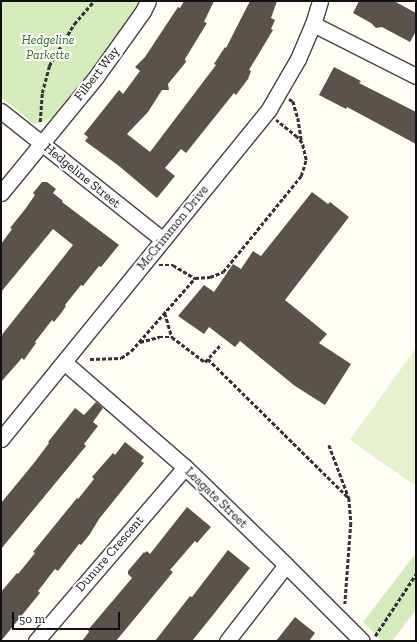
<!DOCTYPE html>
<style>
body{margin:0}
#map{position:relative;width:417px;height:642px;overflow:hidden;background:#fffdf5;font-family:"Zilla Slab",serif}
div>[style]{position:absolute}
.green>*{inset:0;background:#d5ebbd}
.pitch>*{inset:0;background:#e6f2cf}
.building>*{inset:0;background:#5a524d}
.path>*{height:2.5px;margin-top:-1.25px;transform-origin:0;background:repeating-linear-gradient(90deg,#333 0 4px,transparent 0 6px)}
.roads{filter:drop-shadow(1px 0 #444) drop-shadow(-1px 0 #444) drop-shadow(0 1px #444) drop-shadow(0 -1px #444)}
.street>*{height:15px;margin:-7.5px;padding:0 7.5px;transform-origin:7.5px;border-radius:7.5px;background:#fff}
span{translate:-50% -50%;white-space:nowrap;text-align:center;line-height:1.15;-webkit-text-stroke:4px #fff;paint-order:stroke}
.park-label{font-size:13px;color:#2f6b1f;font-style:italic}
.street-label{font-size:13px;color:#111}
.frame{position:absolute;inset:0;border:2px solid #111;pointer-events:none}
.scale{position:absolute;left:12px;top:612px;width:108px;height:18px;box-sizing:border-box;border:2px solid #111;border-top:0;padding-left:5px;font-size:12px;line-height:14px;white-space:nowrap;color:#111;-webkit-text-stroke:3px #fff;paint-order:stroke}
</style>
<div id="map">
<div class="green">
<i style="clip-path:polygon(1px 1px,139px 1px,124px 30px,52px 118px,34px 124px,1px 97px)"></i>
<i style="clip-path:polygon(416px 553px,416px 610px,392px 641px,382px 641px,363px 622px)"></i>
</div>
<div class="pitch">
<i style="clip-path:polygon(416px 348px,416px 486px,350px 440px)"></i>
</div>
<div class="building">
<i style="clip-path:polygon(184px 1px,214px 1px,204px 22px,207px 23px,185px 59px,186px 62px,168px 84px,169px 90px,162px 90px,148px 112px,127px 134px,150px 152px,216px 65px,214px 64px,225px 47px,226px 48px,250px 1px,277px 1px,271px 18px,275px 20px,271px 29px,273px 30px,249px 70px,251px 71px,248px 79px,236px 95px,234px 93px,186px 153px,181px 149px,165px 168px,175px 176px,157px 198px,119px 166px,85px 141px,88px 137px,84px 134px,119px 90px,123px 94px,140px 71px,135px 67px,145px 57px,178px 7px,180px 8px)"></i>
<i style="clip-path:polygon(359px 1px,394px 1px,416px 13px,416px 31px,410px 42px,382px 27px,376px 28px,371px 23px,353px 13px)"></i>
<i style="clip-path:polygon(334px 67px,361px 81px,359px 83px,416px 112px,416px 144px,347px 107px,346px 109px,319px 95px)"></i>
<i style="clip-path:polygon(42px 182px,47px 182px,56px 189px,53px 193px,63px 201px,62px 202px,119px 245px,101px 267px,99px 266px,83px 286px,81px 285px,65px 305px,66px 306px,62px 312px,54px 322px,52px 320px,35px 342px,36px 343px,24px 360px,22px 358px,1px 382px,1px 336px,73px 245px,53px 229px,1px 292px,1px 244px,12px 229px,10px 228px,26px 208px,35px 195px,33px 193px)"></i>
<i style="clip-path:polygon(312px 192px,328px 204px,330px 202px,349px 217px,285px 300px,327px 334px,319px 343px,351px 364px,325px 405px,295px 386px,240px 341px,235px 347px,209px 327px,204px 334px,178px 316px,204px 285px,214px 292px,233px 264px,241px 269px,253px 251px,261px 256px)"></i>
<i style="clip-path:polygon(96px 402px,103px 408px,93px 422px,98px 426px,84px 444px,86px 446px,1px 549px,1px 503px,34px 463px,49px 443px,48px 442px,75px 408px,84px 415px)"></i>
<i style="clip-path:polygon(125px 442px,144px 457px,141px 461px,144px 463px,99px 519px,90px 534px,81px 545px,79px 544px,58px 571px,55px 569px,38px 591px,40px 593px,1px 641px,1px 592px,17px 573px,18px 574px,35px 553px,33px 552px,77px 498px,78px 499px,94px 479px,92px 477px,113px 453px,115px 455px)"></i>
<i style="clip-path:polygon(187px 507px,211px 527px,197px 543px,195px 541px,170px 570px,173px 572px,116px 641px,82px 641px,89px 632px,88px 630px,132px 578px,128px 574px,128px 571px,144px 552px,145px 553px,147px 551px,150px 554px)"></i>
<i style="clip-path:polygon(228px 550px,250px 568px,213px 615px,192px 641px,155px 641px,190px 596px,192px 597px)"></i>
<i style="clip-path:polygon(295px 617px,315px 633px,309px 641px,276px 641px)"></i>
</div>
<div class="path">
<i style="left:289px;top:99px;width:4px;rotate:27deg"></i>
<i style="left:293px;top:101px;width:18px;rotate:74deg"></i>
<i style="left:298px;top:118px;width:25px;rotate:81deg"></i>
<i style="left:40px;top:122px;width:29px;rotate:-86deg"></i>
<i style="left:42px;top:93px;width:28px;rotate:-75deg"></i>
<i style="left:49px;top:66px;width:49px;rotate:-59.2deg"></i>
<i style="left:74px;top:24px;width:30px;rotate:-49deg"></i>
<i style="left:159px;top:265px;width:14px"></i>
<i style="left:173px;top:265px;width:26px;rotate:31deg"></i>
<i style="left:195px;top:278px;width:15px;rotate:-4deg"></i>
<i style="left:210px;top:277px;width:14px;rotate:-21deg"></i>
<i style="left:223px;top:272px;width:124px;rotate:-50.9deg"></i>
<i style="left:301px;top:176px;width:17px;rotate:-73deg"></i>
<i style="left:306px;top:160px;width:17px;rotate:-103deg"></i>
<i style="left:302px;top:143px;width:8px;rotate:-130deg"></i>
<i style="left:297px;top:137px;width:27px;rotate:-141deg"></i>
<i style="left:415px;top:269px;width:1px"></i>
<i style="left:165px;top:313px;width:25px;rotate:74deg"></i>
<i style="left:140px;top:342px;width:20px;rotate:-15deg"></i>
<i style="left:159px;top:337px;width:13px"></i>
<i style="left:172px;top:337px;width:41px;rotate:37.1deg"></i>
<i style="left:205px;top:362px;width:24px;rotate:-48deg"></i>
<i style="left:90px;top:359px;width:31px;rotate:-2deg"></i>
<i style="left:121px;top:358px;width:12px;rotate:-35deg"></i>
<i style="left:131px;top:351px;width:97px;rotate:-48.8deg"></i>
<i style="left:208px;top:359px;width:198px;rotate:44.6deg"></i>
<i style="left:329px;top:445px;width:57px;rotate:69.3deg"></i>
<i style="left:349px;top:498px;width:25px;rotate:85deg"></i>
<i style="left:351px;top:523px;width:81px;rotate:94.2deg"></i>
<i style="left:375px;top:636px;width:74px;rotate:-56.5deg"></i>
</div>
<div class="roads">
<div class="street">
<i style="left:313px;top:24px;width:115px;rotate:26.8deg"></i>
<i style="left:1px;top:111px;width:207px;rotate:38.5deg"></i>
<i style="left:1px;top:193px;width:150px;rotate:-50.7deg"></i>
<i style="left:96px;top:77px;width:81px;rotate:-54.5deg"></i>
<i style="left:143px;top:11px;width:11px;rotate:-63deg"></i>
<i style="left:64px;top:362px;width:160px;rotate:41deg"></i>
<i style="left:185px;top:467px;width:141px;rotate:44.1deg"></i>
<i style="left:286px;top:565px;width:107px;rotate:45deg"></i>
<i style="left:1px;top:439px;width:425px;rotate:-50.9deg"></i>
<i style="left:269px;top:109px;width:58px;rotate:-59.9deg"></i>
<i style="left:298px;top:59px;width:38px;rotate:-67deg"></i>
<i style="left:313px;top:24px;width:24px;rotate:-73deg"></i>
<i style="left:36px;top:641px;width:229px;rotate:-49.4deg"></i>
<i style="left:227px;top:641px;width:96px;rotate:-52.2deg"></i>
</div>
</div>
<div class="park-label">
<span style="left:48px;top:48px">Hedgeline<br>Parkette</span>
</div>
<div class="street-label">
<span style="left:97px;top:74px;rotate:-52deg">Filbert Way</span>
<span style="left:82px;top:176px;rotate:39deg">Hedgeline Street</span>
<span style="left:173px;top:228px;rotate:-51deg">McCrimmon Drive</span>
<span style="left:216px;top:498px;rotate:44deg">Leagate Street</span>
<span style="left:110px;top:554px;rotate:-49deg">Dunure Crescent</span>
</div>
<div class="frame"></div>
<div class="scale">50 m</div>
</div>
